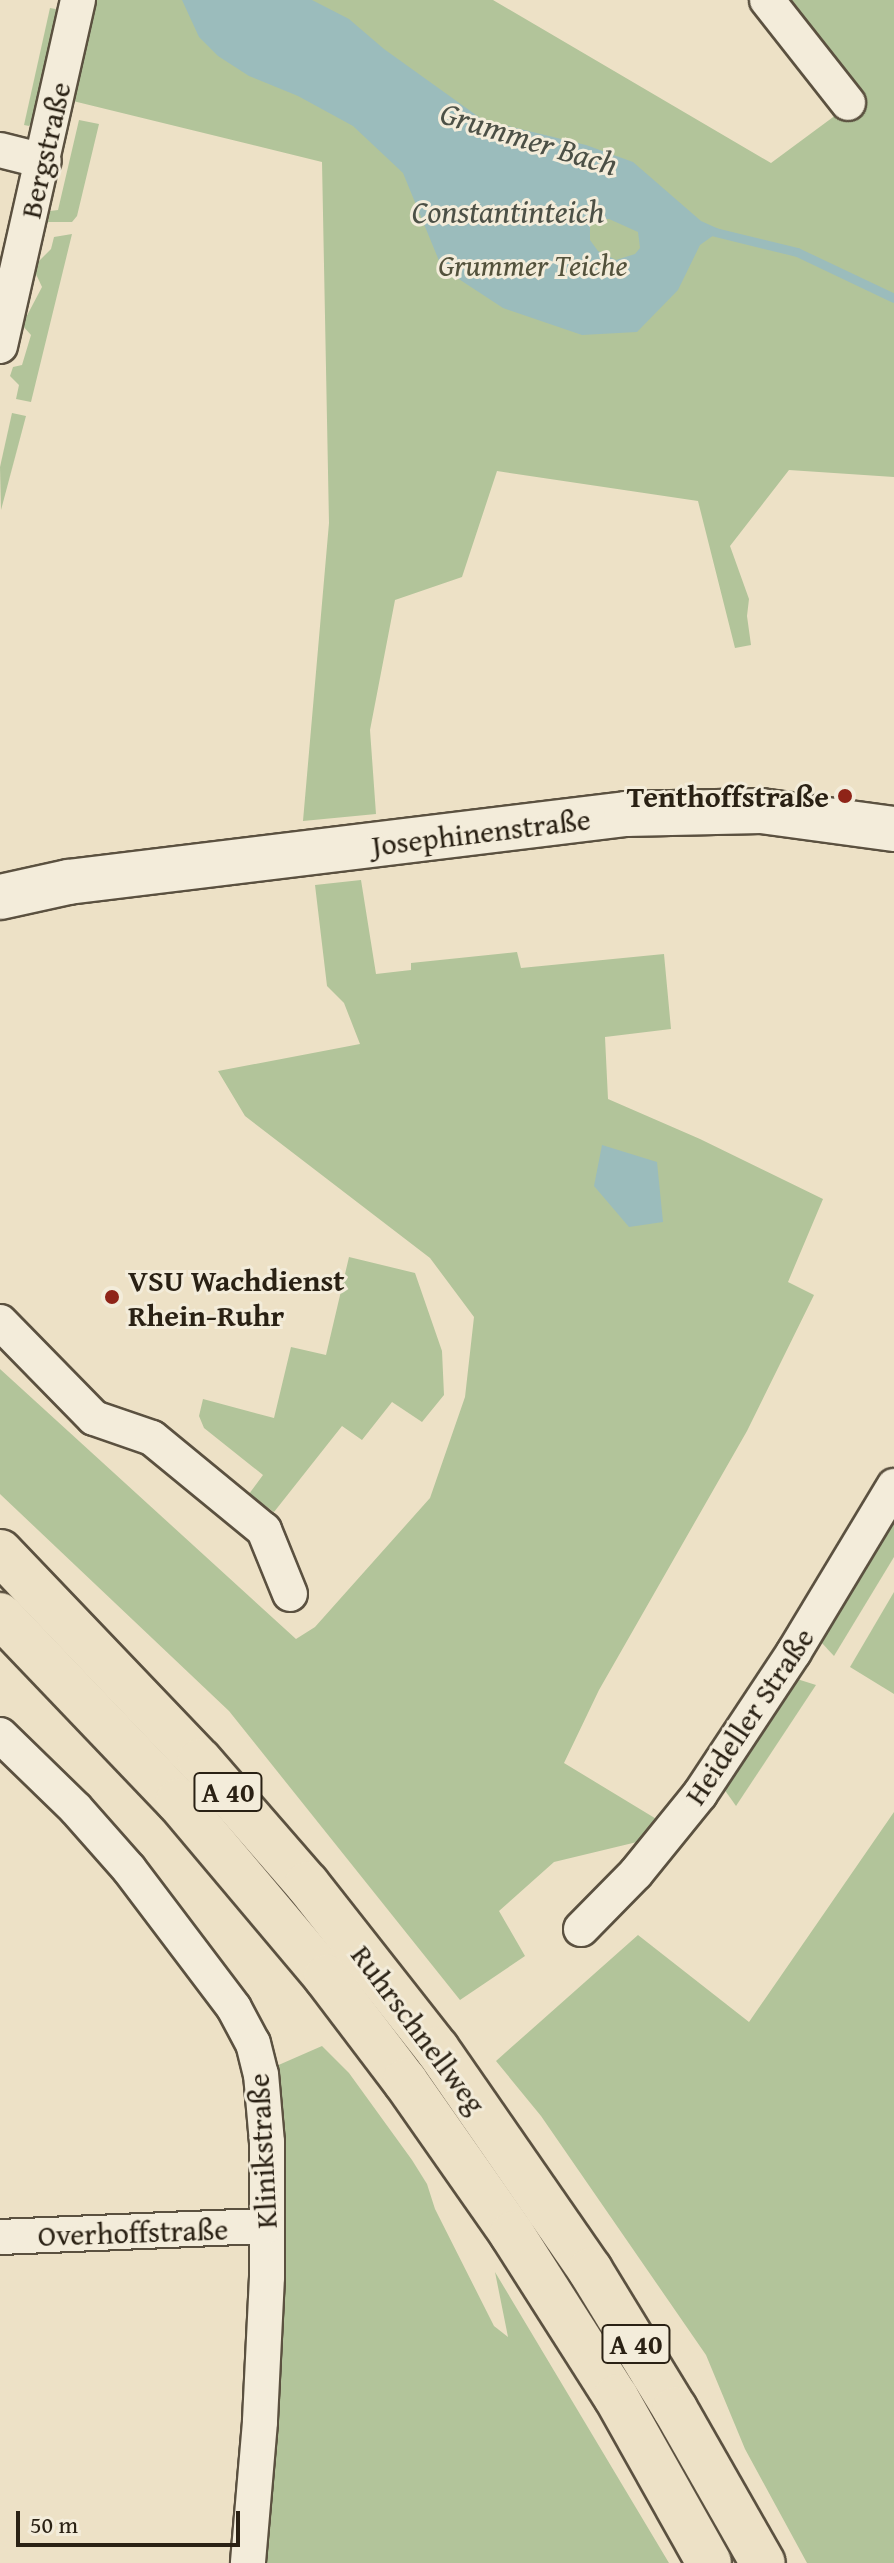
<!DOCTYPE html>
<meta charset="utf-8">
<style>
body{margin:0}
#map{position:relative;width:894px;height:2563px;overflow:hidden;background:#ede1c6;font-family:"Gentium Book Plus",serif}
div>[style]{position:absolute}
.green>*{inset:0;background:#b2c49a}
.water>*{inset:0;background:#9bbcbc}
.stream>*{height:9px;margin:-4.5px;padding:0 4.5px;transform-origin:4.5px;border-radius:4.5px;background:#9bbcbc}
.roads{filter:drop-shadow(2px 0 #5b5140) drop-shadow(-2px 0 #5b5140) drop-shadow(0 2px #5b5140) drop-shadow(0 -2px #5b5140)}
.street>*{height:34px;margin:-17px;padding:0 17px;transform-origin:17px;border-radius:17px;background:#f3ecda}
.secondary>*{height:44px;margin:-22px;padding:0 22px;transform-origin:22px;border-radius:22px;background:#f3ecda}
.highway>*{height:44px;margin:-22px;padding:0 22px;transform-origin:22px;border-radius:22px;background:#ede1c6}
.dots>*{width:22px;height:22px;translate:-50% -50%;box-sizing:border-box;border:4px solid #f3ecda;border-radius:50%}
span{translate:-50% -50%;white-space:nowrap;text-align:center;line-height:1.15;-webkit-text-stroke:6px #f3ecda;paint-order:stroke}
.shield-label span{padding:2px 6px;background:#f3ecda;border:2px solid;border-radius:6px;-webkit-text-stroke-width:0}
.shield-label{font-size:28px;color:#2a2114;font-weight:700}
.street-label{font-size:30px;color:#2a2114}
.park-label{font-size:30px;color:#53523c;font-style:italic}
.poi-label{font-size:30px;color:#2a2114;font-weight:700}
.right{translate:-100% -50%;text-align:right}
.left{translate:0 -50%;text-align:left}
.water-label{font-size:32px;color:#4c5046;font-style:italic}
.scale{position:absolute;left:16px;top:2511px;width:224px;height:36px;box-sizing:border-box;border:4px solid #2a2114;border-top:0;padding-left:10px;font-size:24px;line-height:28px;white-space:nowrap;color:#2a2114;-webkit-text-stroke:6px #f3ecda;paint-order:stroke}
</style>
<div id="map">
<div class="green">
<i style="clip-path:polygon(95px 0,493px 0,771px 163px,844px 109px,865px 101px,782px 0,894px 0,894px 477px,789px 470px,730px 546px,749px 599px,747px 616px,751px 645px,735px 648px,698px 501px,497px 471px,462px 577px,395px 600px,370px 730px,376px 814px,303px 821px,329px 523px,322px 162px,73px 101px)"></i>
<i style="clip-path:polygon(50px 8px,61px 10px,38px 113px,29px 126px,24px 125px)"></i>
<i style="clip-path:polygon(79px 120px,99px 124px,77px 216px,72px 222px,48px 222px,50px 211px,58px 210px)"></i>
<i style="clip-path:polygon(72px 234px,31px 402px,16px 399px,19px 385px,10px 376px,13px 367px,22px 365px,31px 335px,22px 325px,42px 287px,35px 272px,38px 262px,51px 249px,54px 237px)"></i>
<i style="clip-path:polygon(12px 413px,26px 416px,1px 510px,0 467px)"></i>
<i style="clip-path:polygon(361px 880px,376px 974px,411px 970px,411px 963px,517px 952px,521px 968px,664px 954px,671px 1029px,605px 1037px,608px 1099px,700px 1139px,823px 1199px,788px 1282px,814px 1295px,747px 1431px,599px 1690px,564px 1763px,658px 1820px,637px 1842px,554px 1862px,499px 1911px,525px 1956px,460px 2000px,229px 1711px,0 1494px,0 1369px,296px 1639px,315px 1627px,430px 1498px,465px 1397px,474px 1317px,430px 1258px,245px 1116px,218px 1071px,360px 1044px,344px 1003px,327px 986px,315px 885px)"></i>
<i style="clip-path:polygon(349px 1257px,415px 1273px,442px 1351px,444px 1395px,422px 1422px,392px 1402px,362px 1440px,342px 1426px,274px 1512px,249px 1494px,263px 1475px,204px 1428px,199px 1416px,203px 1399px,274px 1418px,291px 1347px,326px 1355px)"></i>
<i style="clip-path:polygon(894px 1516px,894px 1557px,834px 1656px,820px 1641px)"></i>
<i style="clip-path:polygon(894px 1592px,894px 1694px,850px 1667px)"></i>
<i style="clip-path:polygon(797px 1679px,816px 1685px,736px 1806px,724px 1789px)"></i>
<i style="clip-path:polygon(894px 1812px,894px 2563px,807px 2563px,745px 2449px,706px 2355px,541px 2116px,496px 2061px,638px 1935px,749px 2022px)"></i>
<i style="clip-path:polygon(322px 2046px,349px 2073px,412px 2160px,427px 2184px,435px 2209px,494px 2326px,508px 2337px,495px 2272px,669px 2563px,264px 2563px,278px 2408px,285px 2206px,285px 2129px,274px 2067px)"></i>
</div>
<div class="water">
<i style="clip-path:polygon(evenodd,182px 0,312px 0,349px 19px,384px 49px,483px 120px,586px 145px,633px 162px,701px 221px,721px 230px,700px 245px,678px 290px,637px 332px,582px 335px,503px 308px,442px 268px,403px 173px,353px 126px,298px 96px,249px 76px,218px 56px,199px 37px,182px 0,597px 219px,609px 219px,638px 232px,640px 248px,635px 254px,616px 260px,598px 251px,590px 240px,590px 226px,597px 219px)"></i>
<i style="clip-path:polygon(602px 1145px,657px 1162px,663px 1222px,629px 1227px,594px 1186px)"></i>
</div>
<div class="stream">
<i style="left:711px;top:231px;width:89px;rotate:13.7deg"></i>
<i style="left:797px;top:252px;width:107px;rotate:25.4deg"></i>
</div>
<div class="roads">
<div class="street">
<i style="left:767px;top:0;width:131px;rotate:51.8deg"></i>
<i style="left:0;top:150px;width:45px;rotate:14deg"></i>
<i style="left:0;top:346px;width:355px;rotate:-77.3deg"></i>
<i style="left:0;top:1322px;width:134px;rotate:45.6deg"></i>
<i style="left:94px;top:1418px;width:61px;rotate:19deg"></i>
<i style="left:152px;top:1438px;width:145px;rotate:39.4deg"></i>
<i style="left:264px;top:1530px;width:69px;rotate:67.9deg"></i>
<i style="left:0;top:1735px;width:106px;rotate:44.2deg"></i>
<i style="left:76px;top:1809px;width:80px;rotate:48.5deg"></i>
<i style="left:129px;top:1869px;width:174px;rotate:52.9deg"></i>
<i style="left:234px;top:2008px;width:40px;rotate:62deg"></i>
<i style="left:253px;top:2043px;width:32px;rotate:76deg"></i>
<i style="left:261px;top:2074px;width:68px;rotate:85deg"></i>
<i style="left:267px;top:2142px;width:135px;rotate:90deg"></i>
<i style="left:267px;top:2277px;width:145px;rotate:92.8deg"></i>
<i style="left:260px;top:2422px;width:142px;rotate:94.9deg"></i>
<i style="left:581px;top:1929px;width:78px;rotate:-45.5deg"></i>
<i style="left:636px;top:1873px;width:102px;rotate:-51deg"></i>
<i style="left:700px;top:1794px;width:170px;rotate:-56.5deg"></i>
<i style="left:794px;top:1652px;width:194px;rotate:-58.9deg"></i>
<i style="left:0;top:2237px;width:266px;rotate:-2.4deg"></i>
</div>
<div class="secondary">
<i style="left:0;top:897px;width:70px;rotate:-12.4deg"></i>
<i style="left:68px;top:882px;width:562px;rotate:-6.95deg"></i>
<i style="left:626px;top:814px;width:135px;rotate:-1.3deg"></i>
<i style="left:761px;top:811px;width:134px;rotate:7.7deg"></i>
</div>
<div class="highway">
<i style="left:0;top:1552px;width:289px;rotate:46.3deg"></i>
<i style="left:200px;top:1761px;width:163px;rotate:49deg"></i>
<i style="left:307px;top:1884px;width:210px;rotate:51.8deg"></i>
<i style="left:437px;top:2049px;width:269px;rotate:55.3deg"></i>
<i style="left:590px;top:2270px;width:163px;rotate:58.6deg"></i>
<i style="left:675px;top:2409px;width:177px;rotate:60.3deg"></i>
<i style="left:0;top:1615px;width:257px;rotate:46.3deg"></i>
<i style="left:178px;top:1801px;width:230px;rotate:49.9deg"></i>
<i style="left:326px;top:1977px;width:131px;rotate:52.8deg"></i>
<i style="left:405px;top:2081px;width:187px;rotate:55deg"></i>
<i style="left:512px;top:2234px;width:193px;rotate:57.5deg"></i>
<i style="left:616px;top:2397px;width:190px;rotate:60.7deg"></i>
</div>
</div>
<div class="dots">
<i style="left:845px;top:796px;background:#8f2418"></i>
<i style="left:112px;top:1297px;background:#8f2418"></i>
</div>
<div class="shield-label">
<span style="left:228px;top:1792px">A 40</span>
<span style="left:636px;top:2344px">A 40</span>
</div>
<div class="street-label">
<span style="left:45px;top:150px;rotate:-77deg">Bergstraße</span>
<span style="left:481px;top:832px;rotate:-7deg">Josephinenstraße</span>
<span style="left:749px;top:1716px;rotate:-56deg">Heideller Straße</span>
<span style="left:419px;top:2029px;rotate:53deg">Ruhrschnellweg</span>
<span style="left:262px;top:2151px;rotate:-93deg">Klinikstraße</span>
<span style="left:133px;top:2232px;rotate:-2deg">Overhoffstraße</span>
</div>
<div class="park-label">
<span style="left:533px;top:265px">Grummer Teiche</span>
</div>
<div class="poi-label">
<span class="right" style="left:829px;top:796px">Tenthoffstraße</span>
<span class="left" style="left:128px;top:1297px">VSU Wachdienst<br>Rhein-Ruhr</span>
</div>
<div class="water-label">
<span style="left:529px;top:139px;rotate:17deg">Grummer Bach</span>
<span style="left:508px;top:212px">Constantinteich</span>
</div>
<div class="scale">50 m</div>
</div>
